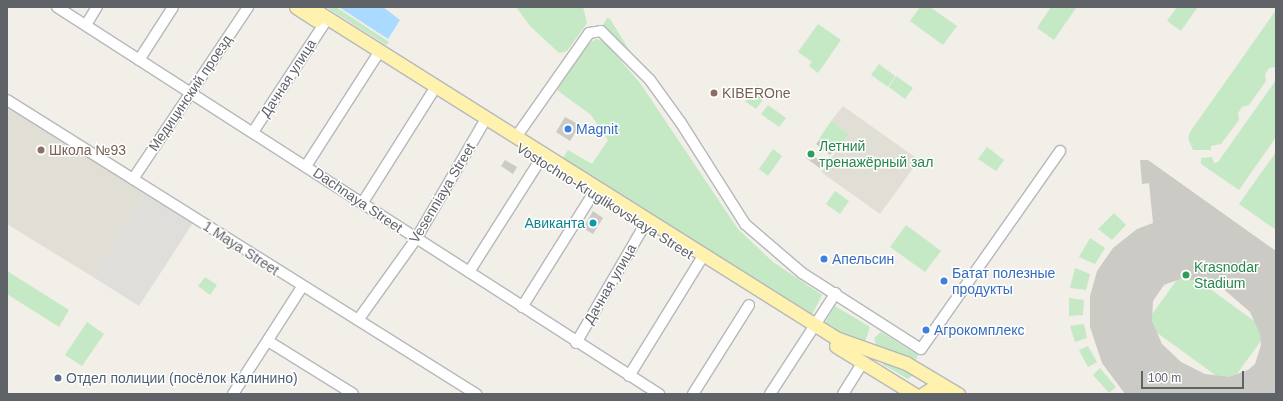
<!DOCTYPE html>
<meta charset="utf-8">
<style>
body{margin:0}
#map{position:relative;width:1283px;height:401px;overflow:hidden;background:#f1efe8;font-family:Arial,sans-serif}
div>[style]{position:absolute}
.industrial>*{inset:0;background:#e0deda}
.education>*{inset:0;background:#e1ded6}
.green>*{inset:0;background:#c5e8c5}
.water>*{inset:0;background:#aadaff}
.building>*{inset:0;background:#cccac5}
.roads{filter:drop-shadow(1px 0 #b5b8bc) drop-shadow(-1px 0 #b5b8bc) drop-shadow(0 1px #b5b8bc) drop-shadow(0 -1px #b5b8bc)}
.minor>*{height:10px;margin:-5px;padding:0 5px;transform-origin:5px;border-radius:5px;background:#fff}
.major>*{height:13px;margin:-6.5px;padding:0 6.5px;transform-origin:6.5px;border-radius:6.5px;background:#fff2af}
.dots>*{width:11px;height:11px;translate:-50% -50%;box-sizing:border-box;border:2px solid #fff;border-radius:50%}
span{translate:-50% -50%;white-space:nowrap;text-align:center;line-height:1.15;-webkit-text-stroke:3px #fff;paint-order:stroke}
.street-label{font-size:14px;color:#5f6368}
.education-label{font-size:14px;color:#785e54}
.left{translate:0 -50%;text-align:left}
.shop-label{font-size:14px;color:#366cbe}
.leisure-label{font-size:14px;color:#27864d}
.culture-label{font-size:14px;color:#0d838f}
.right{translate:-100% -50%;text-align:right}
.service-label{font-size:14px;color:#4e5e75}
.frame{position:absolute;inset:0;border:8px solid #5f6368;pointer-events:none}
.scale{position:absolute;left:1141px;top:371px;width:103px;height:18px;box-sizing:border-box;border:2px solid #5f6368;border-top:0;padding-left:5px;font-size:12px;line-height:14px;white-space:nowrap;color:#5f6368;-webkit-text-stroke:3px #fff;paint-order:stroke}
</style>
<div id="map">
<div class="industrial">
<i style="clip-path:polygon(145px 194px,193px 223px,139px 306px,93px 277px)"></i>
</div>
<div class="education">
<i style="clip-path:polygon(7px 106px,145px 194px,93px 277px,7px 224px)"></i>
<i style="clip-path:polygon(843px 106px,919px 160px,880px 214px,821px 172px,849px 134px,831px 121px)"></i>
</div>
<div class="green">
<i style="clip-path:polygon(326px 7px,336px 7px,389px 42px,386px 45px)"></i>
<i style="clip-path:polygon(516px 7px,583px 7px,587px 23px,567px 51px,559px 53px,530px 26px)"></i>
<i style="clip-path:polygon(920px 7px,930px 7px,957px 26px,943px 45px,910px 21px)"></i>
<i style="clip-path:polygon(1051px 7px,1076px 8px,1054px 40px,1037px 28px)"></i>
<i style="clip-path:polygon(1177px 7px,1197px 8px,1181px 31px,1167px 21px)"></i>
<i style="clip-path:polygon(1276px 10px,1276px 67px,1269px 68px,1265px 74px,1266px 81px,1249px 105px,1242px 107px,1238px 113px,1239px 120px,1221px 144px,1211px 146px,1211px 150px,1193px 150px,1188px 138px,1190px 132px)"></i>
<i style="clip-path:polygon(607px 18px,610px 19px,634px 58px,603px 25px)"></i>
<i style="clip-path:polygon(818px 24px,841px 40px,818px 73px,809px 66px,812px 62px,798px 52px)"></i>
<i style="clip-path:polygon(596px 39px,604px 41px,640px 83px,738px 229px,773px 262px,822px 295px,812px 315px,563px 158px,568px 150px,592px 164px,608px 140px,591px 115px,557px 90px,588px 44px)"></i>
<i style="clip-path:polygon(879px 64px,895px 76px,888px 87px,871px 75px)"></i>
<i style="clip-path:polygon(896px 76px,913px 88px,905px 99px,889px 87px)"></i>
<i style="clip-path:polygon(1276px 80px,1276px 137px,1239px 190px,1201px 164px,1201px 158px,1212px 157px,1214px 163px,1218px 162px)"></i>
<i style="clip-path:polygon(757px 85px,768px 93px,756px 109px,745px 101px)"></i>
<i style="clip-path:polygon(768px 105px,786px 118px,779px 127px,761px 114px)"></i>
<i style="clip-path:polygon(831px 121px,849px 134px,836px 151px,819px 139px)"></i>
<i style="clip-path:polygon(987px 147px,1004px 160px,996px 171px,978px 159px)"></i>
<i style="clip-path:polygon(773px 149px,782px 156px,768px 176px,759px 169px)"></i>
<i style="clip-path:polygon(1276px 152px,1276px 230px,1239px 204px)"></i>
<i style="clip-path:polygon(835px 191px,849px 201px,840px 214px,826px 204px)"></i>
<i style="clip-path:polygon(1114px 213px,1126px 225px,1112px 240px,1098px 229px)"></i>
<i style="clip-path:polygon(906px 225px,941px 251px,925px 272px,890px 247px)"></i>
<i style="clip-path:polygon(1090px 238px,1105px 248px,1095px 264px,1079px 257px)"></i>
<i style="clip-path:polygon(1075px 268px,1090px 274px,1086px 290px,1070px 288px)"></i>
<i style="clip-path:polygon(1184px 270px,1268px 331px,1229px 385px,1145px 324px)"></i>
<i style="clip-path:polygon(7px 271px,69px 310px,59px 327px,7px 294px)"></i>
<i style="clip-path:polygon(205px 277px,217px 285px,210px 295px,198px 286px)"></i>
<i style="clip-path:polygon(1069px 298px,1084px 300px,1083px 315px,1069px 316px)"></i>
<i style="clip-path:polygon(835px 306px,870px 327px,865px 342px,850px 341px,824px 324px)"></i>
<i style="clip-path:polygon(87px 322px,104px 334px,82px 366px,65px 355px)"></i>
<i style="clip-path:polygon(1084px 324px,1087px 338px,1075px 342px,1070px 326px)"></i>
<i style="clip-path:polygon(881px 332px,918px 355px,916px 360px,877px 348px,874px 338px)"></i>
<i style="clip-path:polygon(1088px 346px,1097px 362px,1088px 367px,1079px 350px)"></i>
<i style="clip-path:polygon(883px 361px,895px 363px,914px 374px,908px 379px,882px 364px)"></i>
<i style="clip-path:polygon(1100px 368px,1116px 387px,1109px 393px,1093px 375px)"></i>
</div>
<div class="water">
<i style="clip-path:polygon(339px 7px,383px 7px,400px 20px,388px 39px)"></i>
</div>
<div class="building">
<i style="clip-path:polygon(565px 117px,580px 125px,570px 141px,556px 132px)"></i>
<i style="clip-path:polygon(819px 140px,834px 150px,830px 155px,816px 144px)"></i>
<i style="clip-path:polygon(810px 153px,824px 164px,821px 169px,806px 158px)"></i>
<i style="clip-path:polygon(505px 160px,517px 167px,513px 174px,501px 166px)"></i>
<i style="clip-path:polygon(evenodd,1140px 160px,1148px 160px,1276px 251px,1276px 394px,1125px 394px,1102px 363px,1090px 327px,1090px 296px,1097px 271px,1113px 248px,1137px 229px,1153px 223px,1149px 183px,1142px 184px,1140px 160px,1183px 278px,1220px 286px,1250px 312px,1260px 334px,1261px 345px,1255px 364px,1248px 370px,1229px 377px,1205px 374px,1181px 362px,1162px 344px,1152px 321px,1153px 301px,1164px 285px,1183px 278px)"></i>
<i style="clip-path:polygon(593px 211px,603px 218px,593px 234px,583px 228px)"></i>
</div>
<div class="roads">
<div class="minor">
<i style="left:57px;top:7px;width:716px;rotate:32.74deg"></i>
<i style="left:86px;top:25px;width:21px;rotate:-59deg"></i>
<i style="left:139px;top:60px;width:63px;rotate:-57.3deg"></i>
<i style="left:7px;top:100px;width:554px;rotate:32.08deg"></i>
<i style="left:253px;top:132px;width:129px;rotate:-56.7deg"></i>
<i style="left:516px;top:137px;width:127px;rotate:-54.9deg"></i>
<i style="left:589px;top:33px;width:12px;rotate:-9deg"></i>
<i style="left:601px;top:31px;width:69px;rotate:45deg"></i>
<i style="left:650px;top:80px;width:53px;rotate:54.2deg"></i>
<i style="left:681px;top:123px;width:120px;rotate:57.6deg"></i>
<i style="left:745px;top:224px;width:75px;rotate:40.7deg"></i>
<i style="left:802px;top:273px;width:141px;rotate:32.6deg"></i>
<i style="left:921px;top:349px;width:242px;rotate:-54.9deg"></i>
<i style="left:306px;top:166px;width:130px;rotate:-57.3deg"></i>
<i style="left:133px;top:179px;width:207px;rotate:-56.2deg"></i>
<i style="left:363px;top:202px;width:129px;rotate:-57.7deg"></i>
<i style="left:469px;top:272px;width:133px;rotate:-57.6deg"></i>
<i style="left:522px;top:307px;width:133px;rotate:-57.9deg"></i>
<i style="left:358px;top:320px;width:100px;rotate:-54.4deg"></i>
<i style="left:416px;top:239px;width:133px;rotate:-59.8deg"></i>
<i style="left:815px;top:325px;width:38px;rotate:-57deg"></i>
<i style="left:268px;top:341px;width:100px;rotate:31.9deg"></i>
<i style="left:576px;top:343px;width:135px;rotate:-59.8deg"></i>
<i style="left:629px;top:376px;width:135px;rotate:-58.3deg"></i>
<i style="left:233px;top:394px;width:127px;rotate:-57.2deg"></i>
<i style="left:693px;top:394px;width:105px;rotate:-57.8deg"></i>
<i style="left:770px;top:394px;width:75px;rotate:-56.9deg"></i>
<i style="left:843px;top:394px;width:38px;rotate:-58deg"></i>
</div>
<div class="major">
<i style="left:296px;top:7px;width:24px;rotate:33deg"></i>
<i style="left:310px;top:7px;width:621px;rotate:32.18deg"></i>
<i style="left:836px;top:338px;width:74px;rotate:19.7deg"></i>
<i style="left:906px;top:363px;width:61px;rotate:30.8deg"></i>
<i style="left:836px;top:346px;width:92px;rotate:31.6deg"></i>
<i style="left:923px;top:394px;width:9px;rotate:-32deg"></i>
<i style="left:931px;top:389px;width:18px;rotate:3deg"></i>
</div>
</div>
<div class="dots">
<i style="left:714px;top:93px;background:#8d6e63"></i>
<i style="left:568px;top:129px;background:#3f7fe0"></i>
<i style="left:41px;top:150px;background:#8d6e63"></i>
<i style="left:811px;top:154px;background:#2e9e5b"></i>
<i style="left:593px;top:223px;background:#0f9aa8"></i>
<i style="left:824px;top:259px;background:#3f7fe0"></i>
<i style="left:1186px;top:275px;background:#2e9e5b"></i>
<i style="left:944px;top:281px;background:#3f7fe0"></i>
<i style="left:926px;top:330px;background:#3f7fe0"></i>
<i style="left:58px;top:378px;background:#5c6f8a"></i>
</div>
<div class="street-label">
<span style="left:288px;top:78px;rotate:-57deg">Дачная улица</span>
<span style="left:190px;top:93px;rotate:-56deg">Медицинский проезд</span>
<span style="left:442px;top:193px;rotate:-59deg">Vesenniaya Street</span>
<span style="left:358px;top:200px;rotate:34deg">Dachnaya Street</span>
<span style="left:605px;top:201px;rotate:32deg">Vostochno-Kruglikovskaya Street</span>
<span style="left:241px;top:248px;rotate:33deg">1 Maya Street</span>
<span style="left:610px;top:284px;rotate:-60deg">Дачная улица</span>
</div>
<div class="education-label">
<span class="left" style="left:722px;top:93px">KIBEROne</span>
<span class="left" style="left:49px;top:150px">Школа №93</span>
</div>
<div class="shop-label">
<span class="left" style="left:576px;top:129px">Magnit</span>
<span class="left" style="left:832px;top:259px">Апельсин</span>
<span class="left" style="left:952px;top:281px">Батат полезные<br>продукты</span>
<span class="left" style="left:934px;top:330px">Агрокомплекс</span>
</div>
<div class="leisure-label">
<span class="left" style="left:819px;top:154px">Летний<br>тренажёрный зал</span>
<span class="left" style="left:1194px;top:275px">Krasnodar<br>Stadium</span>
</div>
<div class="culture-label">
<span class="right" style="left:585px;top:223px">Авиканта</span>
</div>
<div class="service-label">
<span class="left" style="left:66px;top:378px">Отдел полиции (посёлок Калинино)</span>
</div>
<div class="frame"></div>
<div class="scale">100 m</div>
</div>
